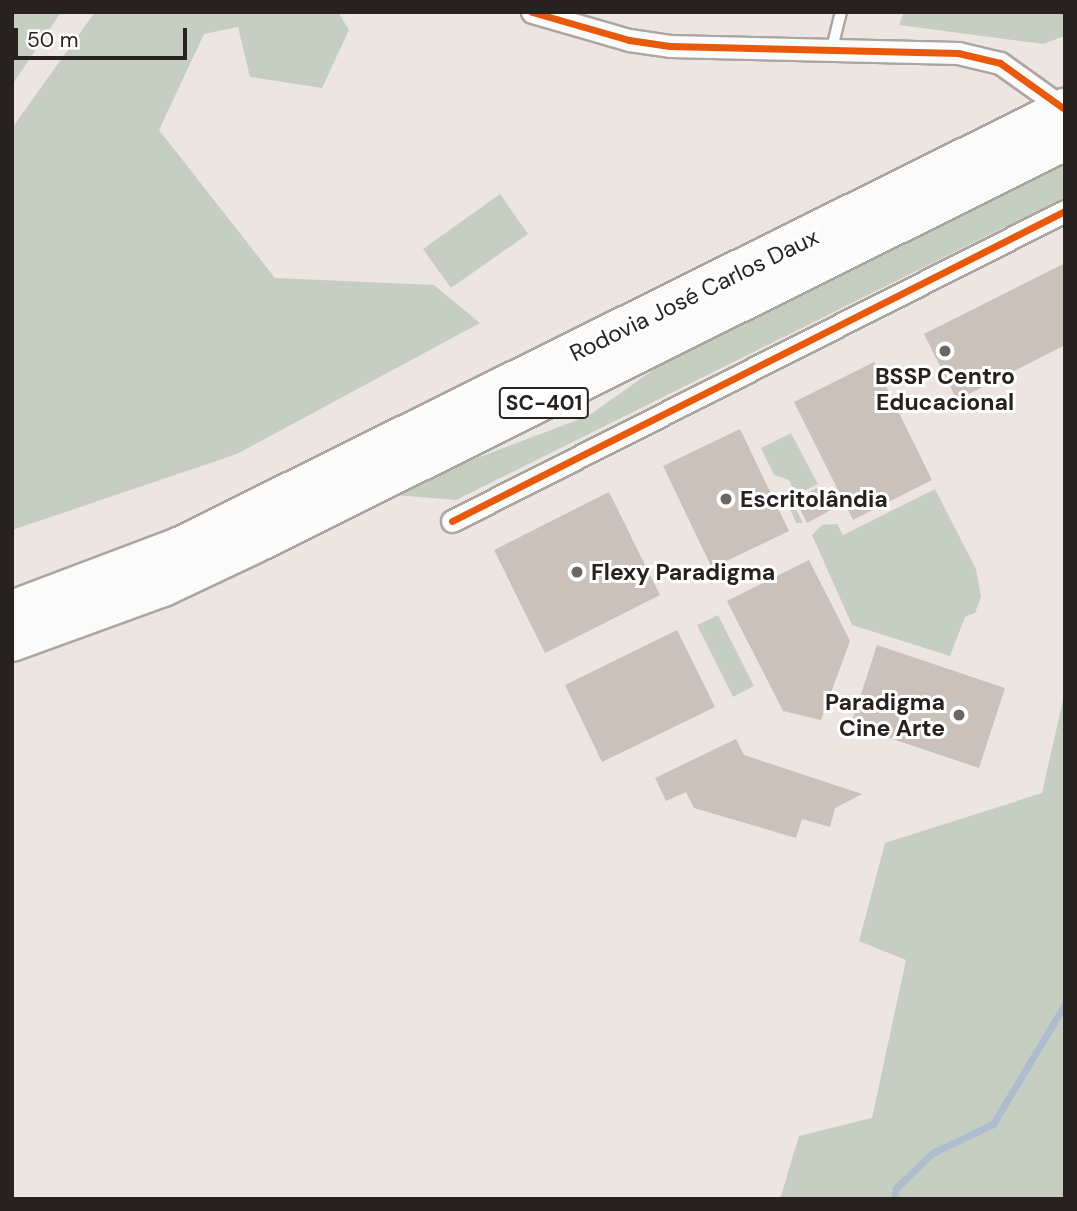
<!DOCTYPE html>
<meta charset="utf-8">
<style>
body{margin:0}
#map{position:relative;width:1077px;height:1211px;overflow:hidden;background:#ede5e2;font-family:"DM Sans",sans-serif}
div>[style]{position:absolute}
.green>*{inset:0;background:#c6cec2}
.stream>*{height:7px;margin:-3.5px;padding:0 3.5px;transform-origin:3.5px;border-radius:3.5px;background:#adbdce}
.building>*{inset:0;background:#c9c1ba}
.roads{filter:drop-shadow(2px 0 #aca6a3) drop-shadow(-2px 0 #aca6a3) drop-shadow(0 2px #aca6a3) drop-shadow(0 -2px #aca6a3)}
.lane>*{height:10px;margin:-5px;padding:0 5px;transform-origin:5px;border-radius:5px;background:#fcfbfb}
.street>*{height:21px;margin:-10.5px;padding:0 10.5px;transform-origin:10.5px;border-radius:10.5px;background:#fcfbfb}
.highway>*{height:38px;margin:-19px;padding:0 19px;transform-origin:19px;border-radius:19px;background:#fcfbfb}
.cycleway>*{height:7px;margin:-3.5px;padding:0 3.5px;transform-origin:3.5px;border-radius:3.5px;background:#e8590c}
.dots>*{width:19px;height:19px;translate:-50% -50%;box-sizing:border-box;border:4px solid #fff;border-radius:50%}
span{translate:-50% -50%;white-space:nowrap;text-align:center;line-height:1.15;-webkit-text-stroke:6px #fff;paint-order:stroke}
.shield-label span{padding:2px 5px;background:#fff;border:2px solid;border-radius:5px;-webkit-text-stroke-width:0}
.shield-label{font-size:21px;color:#27221f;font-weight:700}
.street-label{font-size:23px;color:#27221f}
.poi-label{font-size:23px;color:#27221f;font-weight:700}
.left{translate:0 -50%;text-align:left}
.right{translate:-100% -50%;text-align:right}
.frame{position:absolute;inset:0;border:14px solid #27221f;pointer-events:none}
.scale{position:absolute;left:14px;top:28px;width:173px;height:32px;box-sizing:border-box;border:4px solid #27221f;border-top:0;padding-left:9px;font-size:21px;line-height:24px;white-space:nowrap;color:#27221f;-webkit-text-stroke:5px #fff;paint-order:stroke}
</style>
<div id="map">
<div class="green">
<i style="clip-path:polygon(12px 12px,61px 12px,12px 85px)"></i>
<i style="clip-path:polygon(95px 12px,338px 12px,349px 30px,322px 88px,250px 77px,238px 27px,204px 34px,159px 130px,275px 278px,434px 285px,480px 323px,237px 454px,12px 530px,12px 128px)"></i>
<i style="clip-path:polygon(904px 12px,1065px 12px,1065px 36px,1043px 44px,899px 25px)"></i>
<i style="clip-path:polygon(1065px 159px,1065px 197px,456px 500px,395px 495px,469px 461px,588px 416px,673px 356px)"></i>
<i style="clip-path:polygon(500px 194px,528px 234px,451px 288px,423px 249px)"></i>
<i style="clip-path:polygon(791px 433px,818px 484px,799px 493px,794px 505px,803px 523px,796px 523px,790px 508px,796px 495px,789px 480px,774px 475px,761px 448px)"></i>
<i style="clip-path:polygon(935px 489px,976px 569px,981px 597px,975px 613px,965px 617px,950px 656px,852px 625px,812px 535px,822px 525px,837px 524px,843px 535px)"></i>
<i style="clip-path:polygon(718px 615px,754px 686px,733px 697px,697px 625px)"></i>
<i style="clip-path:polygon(1065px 691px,1065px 1199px,780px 1199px,799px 1136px,872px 1118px,906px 960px,859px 941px,885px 843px,1042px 793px)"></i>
</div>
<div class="stream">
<i style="left:894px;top:1199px;width:11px;rotate:-80deg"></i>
<i style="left:896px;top:1188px;width:50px;rotate:-44.2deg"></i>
<i style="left:932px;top:1153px;width:68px;rotate:-25.4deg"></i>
<i style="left:993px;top:1124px;width:140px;rotate:-59deg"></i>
</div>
<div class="building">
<i style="clip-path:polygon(1065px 263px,1065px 345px,957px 400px,924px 334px)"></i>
<i style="clip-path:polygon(874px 362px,932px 480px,853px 520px,794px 402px)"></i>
<i style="clip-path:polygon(740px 429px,789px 531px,712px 568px,663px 466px)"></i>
<i style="clip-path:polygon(819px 487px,831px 510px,807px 523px,798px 505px,802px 496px)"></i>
<i style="clip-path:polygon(609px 492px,660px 595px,545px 653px,494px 550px)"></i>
<i style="clip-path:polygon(809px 560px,850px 641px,821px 720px,783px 711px,727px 601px)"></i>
<i style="clip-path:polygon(677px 630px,715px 707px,602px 762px,565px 685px)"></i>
<i style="clip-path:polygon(877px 645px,1005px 688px,979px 768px,851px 725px)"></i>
<i style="clip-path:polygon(736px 739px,744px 755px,862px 794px,835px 808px,830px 827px,802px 819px,796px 838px,694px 808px,686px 792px,666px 801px,655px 778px)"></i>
</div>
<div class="roads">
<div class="lane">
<i style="left:832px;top:48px;width:37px;rotate:-76deg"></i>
</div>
<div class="street">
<i style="left:532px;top:12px;width:101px;rotate:16.1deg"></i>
<i style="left:629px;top:40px;width:41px;rotate:8.3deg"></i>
<i style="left:670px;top:46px;width:288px;rotate:1.4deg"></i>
<i style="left:958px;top:53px;width:43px;rotate:13.4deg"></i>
<i style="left:1000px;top:63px;width:77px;rotate:35.5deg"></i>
<i style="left:452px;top:521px;width:687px;rotate:-26.83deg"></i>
</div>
<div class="highway">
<i style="left:12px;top:610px;width:181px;rotate:-20.7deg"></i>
<i style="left:181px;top:546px;width:987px;rotate:-26.36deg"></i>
<i style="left:12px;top:642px;width:161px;rotate:-20deg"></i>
<i style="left:163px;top:587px;width:103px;rotate:-25.3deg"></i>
<i style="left:256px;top:543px;width:903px;rotate:-26.42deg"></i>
</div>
</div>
<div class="cycleway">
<i style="left:532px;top:12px;width:101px;rotate:16.1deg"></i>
<i style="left:629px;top:40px;width:41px;rotate:8.3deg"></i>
<i style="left:670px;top:46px;width:288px;rotate:1.4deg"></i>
<i style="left:958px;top:53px;width:43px;rotate:13.4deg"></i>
<i style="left:1000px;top:63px;width:77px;rotate:35.5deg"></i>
<i style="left:452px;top:521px;width:687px;rotate:-26.83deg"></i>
</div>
<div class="dots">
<i style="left:945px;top:351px;background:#6c6663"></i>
<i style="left:726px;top:499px;background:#6c6663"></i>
<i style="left:577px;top:572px;background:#6c6663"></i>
<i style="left:959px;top:715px;background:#6c6663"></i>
</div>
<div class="shield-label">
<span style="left:544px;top:403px">SC-401</span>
</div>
<div class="street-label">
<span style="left:694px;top:295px;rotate:-26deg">Rodovia José Carlos Daux</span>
</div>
<div class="poi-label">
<span style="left:945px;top:389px">BSSP Centro<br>Educacional</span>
<span class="left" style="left:740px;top:499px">Escritolândia</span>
<span class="left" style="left:591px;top:572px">Flexy Paradigma</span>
<span class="right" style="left:945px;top:715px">Paradigma<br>Cine Arte</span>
</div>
<div class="frame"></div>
<div class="scale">50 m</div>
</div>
